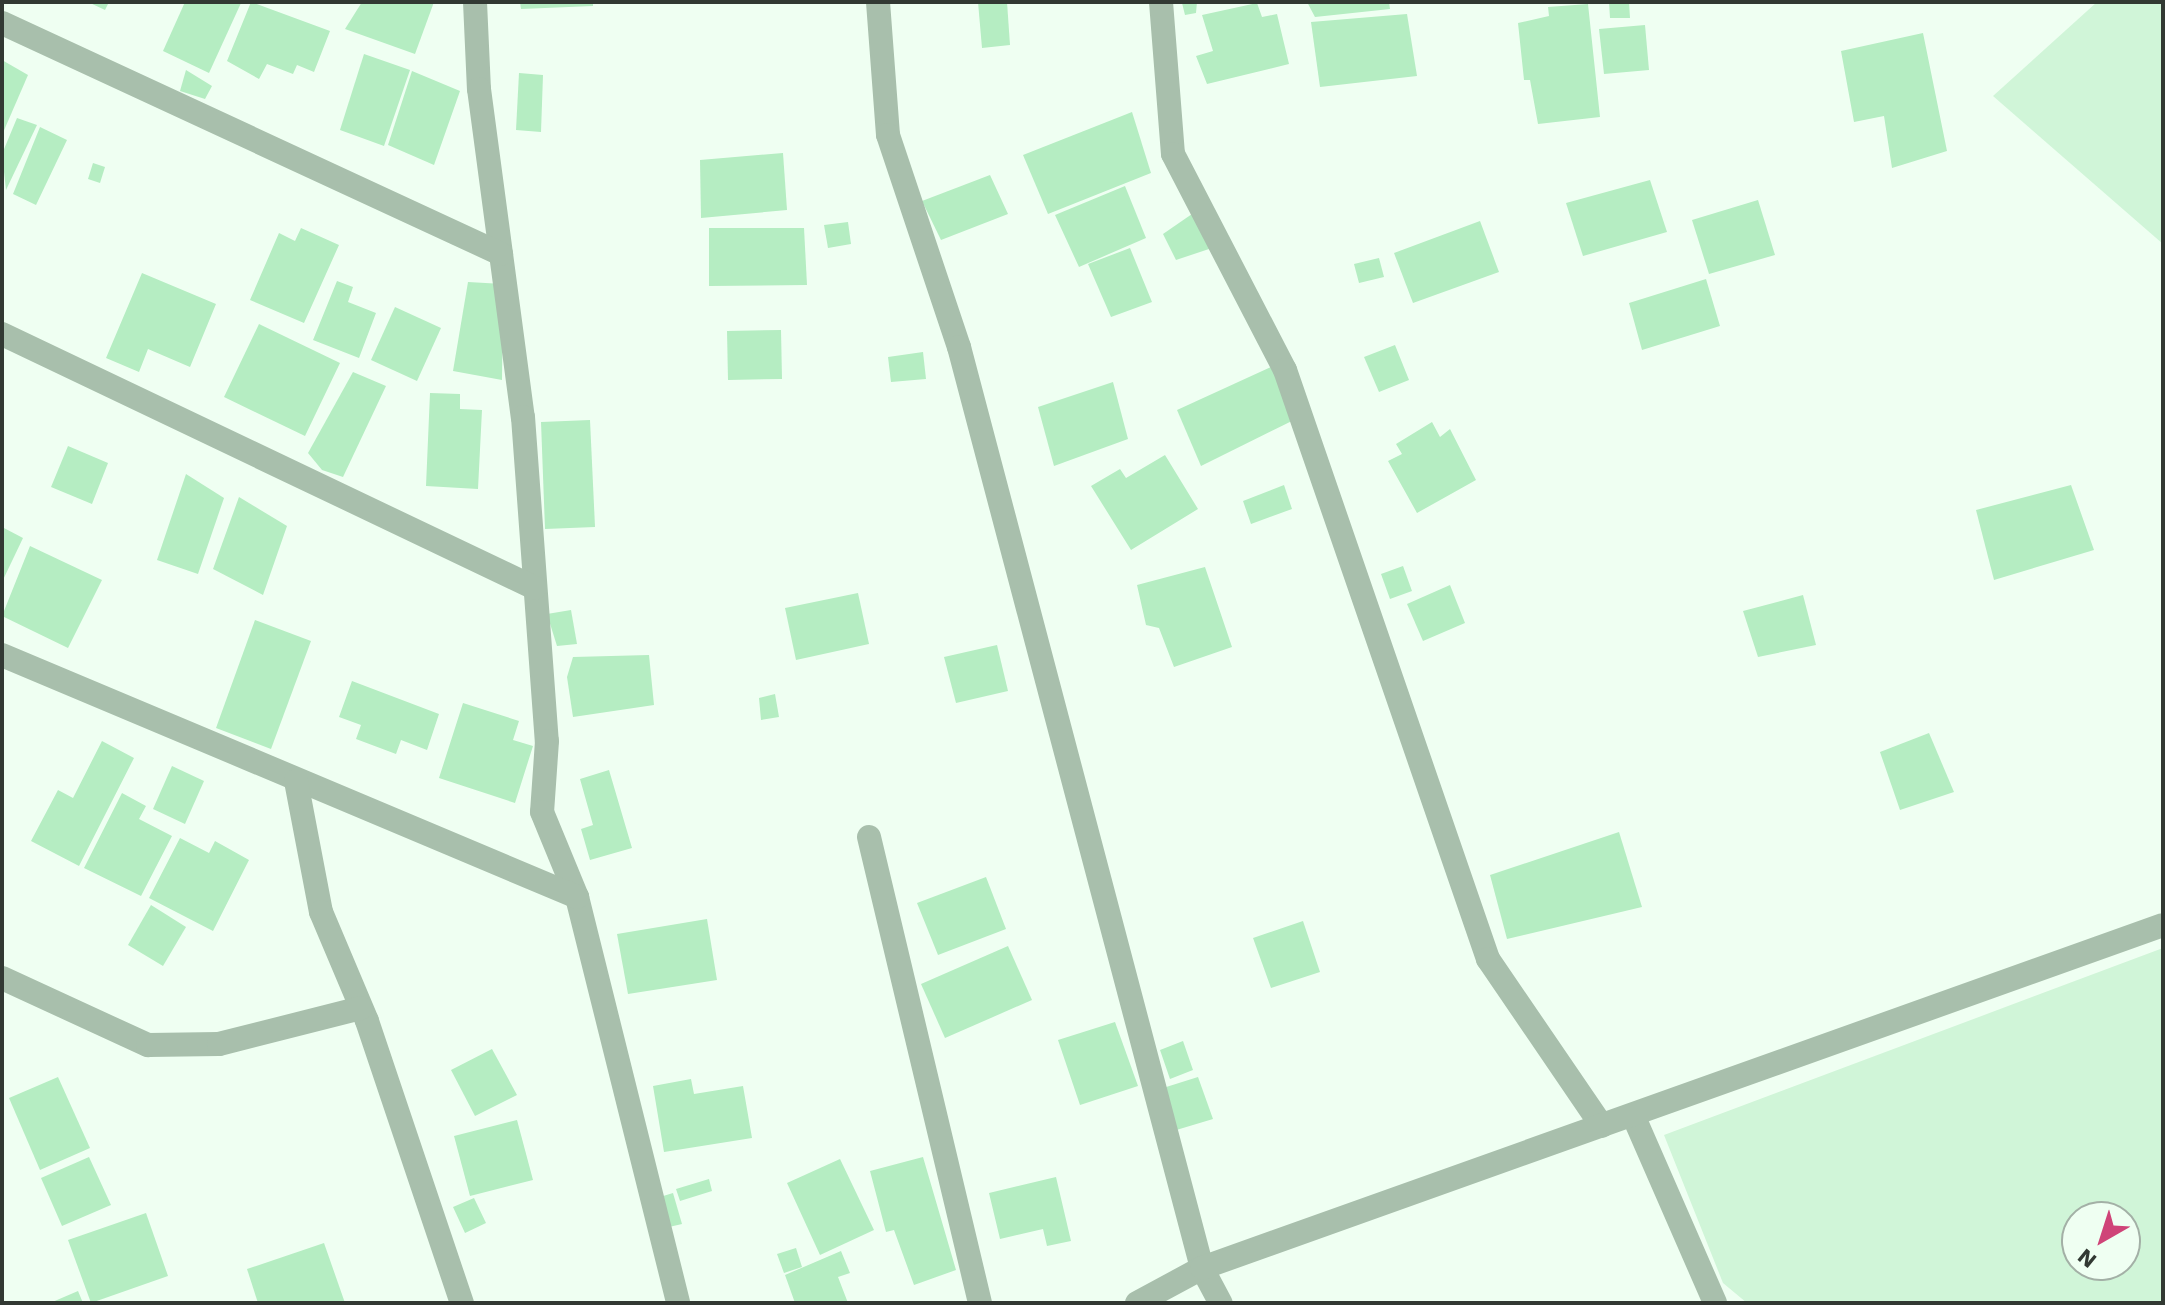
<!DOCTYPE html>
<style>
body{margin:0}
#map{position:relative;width:2165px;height:1305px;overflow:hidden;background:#effff2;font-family:"Work Sans",sans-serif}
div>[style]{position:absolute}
.green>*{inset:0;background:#d0f5d8}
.building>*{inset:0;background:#b5edc2}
.street>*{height:24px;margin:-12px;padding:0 12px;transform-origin:12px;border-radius:12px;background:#a8bfac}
span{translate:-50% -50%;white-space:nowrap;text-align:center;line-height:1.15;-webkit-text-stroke:8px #effff2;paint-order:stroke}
.frame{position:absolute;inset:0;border:4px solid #323933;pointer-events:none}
.north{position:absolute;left:2061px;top:1201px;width:80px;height:80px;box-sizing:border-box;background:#effff2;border:2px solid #a3b0a6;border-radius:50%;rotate:219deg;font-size:22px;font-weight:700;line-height:32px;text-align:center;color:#323933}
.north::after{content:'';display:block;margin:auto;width:28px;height:36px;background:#cf4478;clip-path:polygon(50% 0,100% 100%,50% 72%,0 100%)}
</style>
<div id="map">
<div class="green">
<i style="clip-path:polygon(2097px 2px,2163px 2px,2163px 244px,1993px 96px)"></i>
<i style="clip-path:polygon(evenodd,2163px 948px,2163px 1303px,1747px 1303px,1723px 1283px,1664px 1135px,2163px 948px,2077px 1217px,2125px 1217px,2125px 1265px,2077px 1265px,2077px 1217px)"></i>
</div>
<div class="building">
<i style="clip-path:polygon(88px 2px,109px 2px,105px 10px)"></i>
<i style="clip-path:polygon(185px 2px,241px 3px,209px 73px,163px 51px)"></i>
<i style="clip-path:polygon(251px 2px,330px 31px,314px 72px,297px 65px,293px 74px,267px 64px,259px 79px,227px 61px)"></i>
<i style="clip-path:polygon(362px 2px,434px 2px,415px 54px,345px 29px)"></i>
<i style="clip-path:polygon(520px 2px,593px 2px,593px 6px,521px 9px)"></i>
<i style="clip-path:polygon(978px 2px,1007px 2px,1010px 45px,982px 48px)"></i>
<i style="clip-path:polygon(1197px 2px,1196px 13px,1185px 15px,1182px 3px)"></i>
<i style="clip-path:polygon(1307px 2px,1389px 2px,1390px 9px,1315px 17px)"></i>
<i style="clip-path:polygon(1609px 2px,1629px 2px,1630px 18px,1610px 18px)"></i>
<i style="clip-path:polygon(1257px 3px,1262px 17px,1277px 14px,1289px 64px,1207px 84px,1196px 56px,1213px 51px,1202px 15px)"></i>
<i style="clip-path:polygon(1588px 4px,1600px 117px,1538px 124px,1530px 80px,1524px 80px,1518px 23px,1549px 16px,1548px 7px)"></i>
<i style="clip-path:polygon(1407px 14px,1417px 76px,1320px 87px,1311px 22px)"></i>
<i style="clip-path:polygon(1645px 25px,1649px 70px,1604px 74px,1599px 29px)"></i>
<i style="clip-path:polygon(1923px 33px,1947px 151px,1892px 168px,1884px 116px,1854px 122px,1841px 51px)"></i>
<i style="clip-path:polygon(364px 54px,410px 70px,384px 146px,340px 130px)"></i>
<i style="clip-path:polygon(2px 60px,28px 75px,2px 135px)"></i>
<i style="clip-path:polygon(186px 70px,212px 86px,205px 99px,180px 91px)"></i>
<i style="clip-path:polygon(412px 71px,460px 91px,434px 165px,388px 145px)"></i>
<i style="clip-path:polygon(519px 73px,543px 75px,541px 132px,516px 130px)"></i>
<i style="clip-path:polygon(1132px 112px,1151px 173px,1048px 214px,1023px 155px)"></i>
<i style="clip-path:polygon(17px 118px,37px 125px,6px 190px,2px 154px)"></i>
<i style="clip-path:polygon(40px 127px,67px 140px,36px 205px,13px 194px)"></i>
<i style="clip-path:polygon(783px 153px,787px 210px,701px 218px,700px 160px)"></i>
<i style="clip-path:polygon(93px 163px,105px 167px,100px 183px,88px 179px)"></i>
<i style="clip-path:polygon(990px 175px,1008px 214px,941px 240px,922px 201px)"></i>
<i style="clip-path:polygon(1650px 180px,1667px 232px,1583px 256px,1566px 203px)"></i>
<i style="clip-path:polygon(1125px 186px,1146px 238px,1079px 267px,1055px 215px)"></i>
<i style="clip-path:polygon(1758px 200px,1775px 255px,1709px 274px,1692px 220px)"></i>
<i style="clip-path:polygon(1192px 214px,1212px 248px,1176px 260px,1163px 234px)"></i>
<i style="clip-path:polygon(1480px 221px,1499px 272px,1413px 303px,1394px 253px)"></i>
<i style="clip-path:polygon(848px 222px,851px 244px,828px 248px,824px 225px)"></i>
<i style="clip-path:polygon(301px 228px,339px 245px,304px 323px,250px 300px,279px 233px,295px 241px)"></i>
<i style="clip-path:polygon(709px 228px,804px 228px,807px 285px,709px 286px)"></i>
<i style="clip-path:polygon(1130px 248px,1152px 302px,1111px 317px,1088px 264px)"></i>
<i style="clip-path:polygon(1379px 258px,1384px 277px,1359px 283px,1354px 264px)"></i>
<i style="clip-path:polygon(142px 273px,216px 304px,190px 367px,148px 349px,139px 372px,106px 358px)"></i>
<i style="clip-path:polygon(1706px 279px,1720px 326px,1642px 350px,1629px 303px)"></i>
<i style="clip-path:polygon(337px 281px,353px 287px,348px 302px,376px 313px,359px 358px,313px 340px)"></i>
<i style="clip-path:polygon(468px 282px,503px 284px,502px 380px,453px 371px)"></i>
<i style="clip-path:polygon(395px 307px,441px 328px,417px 381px,371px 360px)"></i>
<i style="clip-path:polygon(259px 324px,340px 363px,305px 436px,224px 397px)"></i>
<i style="clip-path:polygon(781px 330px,782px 379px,728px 380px,727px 331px)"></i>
<i style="clip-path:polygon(1395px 345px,1409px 380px,1379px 392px,1364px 357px)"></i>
<i style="clip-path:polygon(923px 352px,926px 379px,891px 382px,888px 357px)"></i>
<i style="clip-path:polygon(1273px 366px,1296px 419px,1201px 466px,1177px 410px)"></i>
<i style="clip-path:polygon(353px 372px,386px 386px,343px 477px,322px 470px,308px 453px)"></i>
<i style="clip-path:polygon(1113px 382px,1128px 439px,1054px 466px,1038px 407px)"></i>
<i style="clip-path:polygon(430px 393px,460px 394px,460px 409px,482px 410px,478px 489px,426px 486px)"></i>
<i style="clip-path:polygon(590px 420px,595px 527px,545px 529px,541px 422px)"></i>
<i style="clip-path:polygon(1432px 422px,1440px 437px,1450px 429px,1476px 480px,1417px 513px,1388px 461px,1402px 454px,1396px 444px)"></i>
<i style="clip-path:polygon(68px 446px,108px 463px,92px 504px,51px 487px)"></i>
<i style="clip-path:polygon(1165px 455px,1198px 509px,1131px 550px,1091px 486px,1120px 469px,1126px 478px)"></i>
<i style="clip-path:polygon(186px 474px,224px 498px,198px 574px,157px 560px)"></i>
<i style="clip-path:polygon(1284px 485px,1292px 509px,1251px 524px,1243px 501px)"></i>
<i style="clip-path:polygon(2071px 485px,2094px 550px,1994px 580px,1976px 510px)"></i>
<i style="clip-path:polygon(239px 497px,287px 526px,263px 595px,213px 569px)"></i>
<i style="clip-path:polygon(2px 527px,23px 538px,2px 582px)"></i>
<i style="clip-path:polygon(30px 546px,102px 580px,68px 648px,2px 616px)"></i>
<i style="clip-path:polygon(1403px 566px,1412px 591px,1390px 599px,1381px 574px)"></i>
<i style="clip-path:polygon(1205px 567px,1232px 647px,1174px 667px,1159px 628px,1146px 625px,1137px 585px)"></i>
<i style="clip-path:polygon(1450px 585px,1465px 623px,1423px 641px,1407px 604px)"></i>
<i style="clip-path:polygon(858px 593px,869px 644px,796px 660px,785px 608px)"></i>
<i style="clip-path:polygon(1803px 595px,1816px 645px,1758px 657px,1743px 611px)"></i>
<i style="clip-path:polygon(571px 610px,577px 644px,557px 646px,547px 614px)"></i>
<i style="clip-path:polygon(255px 620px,311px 641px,271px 749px,216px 728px)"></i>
<i style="clip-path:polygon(997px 645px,1008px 691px,956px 703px,944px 657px)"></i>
<i style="clip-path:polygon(649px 655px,654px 705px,573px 717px,567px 677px,573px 657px)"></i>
<i style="clip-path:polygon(352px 681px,439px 714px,427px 750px,401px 740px,396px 754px,356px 739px,361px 725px,339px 717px)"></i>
<i style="clip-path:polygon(775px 694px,779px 717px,761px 720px,759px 698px)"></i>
<i style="clip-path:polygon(463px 703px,519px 721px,513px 740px,533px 746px,515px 803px,439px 778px)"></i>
<i style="clip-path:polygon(1929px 733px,1954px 792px,1900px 810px,1880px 752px)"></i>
<i style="clip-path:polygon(102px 741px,134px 758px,79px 866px,31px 841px,58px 790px,73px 798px)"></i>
<i style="clip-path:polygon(172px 766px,204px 781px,185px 824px,153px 809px)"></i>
<i style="clip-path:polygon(609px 770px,632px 848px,590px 860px,581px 829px,593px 825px,580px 779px)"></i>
<i style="clip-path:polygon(122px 793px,146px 806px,139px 819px,172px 836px,141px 896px,84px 868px)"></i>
<i style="clip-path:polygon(1619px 832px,1642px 907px,1507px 939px,1490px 875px)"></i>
<i style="clip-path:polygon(180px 838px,209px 853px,215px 841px,249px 860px,213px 931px,149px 898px)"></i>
<i style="clip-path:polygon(986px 877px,1006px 929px,938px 955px,917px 903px)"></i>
<i style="clip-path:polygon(151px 905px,186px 927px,163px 966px,128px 945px)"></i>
<i style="clip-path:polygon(707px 919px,717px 980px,628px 994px,617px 934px)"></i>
<i style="clip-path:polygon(1303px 921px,1320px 972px,1271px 988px,1253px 938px)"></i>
<i style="clip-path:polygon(1008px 946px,1032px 1000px,945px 1038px,921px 984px)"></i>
<i style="clip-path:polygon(1115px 1022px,1138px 1086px,1080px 1105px,1058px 1040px)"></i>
<i style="clip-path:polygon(1183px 1041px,1193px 1070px,1170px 1079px,1160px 1050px)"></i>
<i style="clip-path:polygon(492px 1049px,517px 1095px,475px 1116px,451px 1070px)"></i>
<i style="clip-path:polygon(58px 1077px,90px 1148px,40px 1170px,9px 1098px)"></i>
<i style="clip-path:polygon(1198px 1077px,1213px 1119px,1173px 1131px,1163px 1088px)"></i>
<i style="clip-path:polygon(691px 1079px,694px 1094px,743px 1086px,752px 1138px,664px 1152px,653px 1086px)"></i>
<i style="clip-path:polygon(517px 1120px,533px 1180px,470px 1196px,454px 1136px)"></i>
<i style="clip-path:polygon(89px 1157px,111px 1205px,62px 1226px,41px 1178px)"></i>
<i style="clip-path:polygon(923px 1157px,956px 1270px,914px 1285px,894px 1230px,886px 1232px,870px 1171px)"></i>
<i style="clip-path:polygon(840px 1159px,874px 1230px,820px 1255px,787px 1183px)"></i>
<i style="clip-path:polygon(1056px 1177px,1071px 1241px,1047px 1246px,1043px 1229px,1000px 1239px,989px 1193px)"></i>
<i style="clip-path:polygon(709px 1179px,712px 1191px,680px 1201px,676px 1189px)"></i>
<i style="clip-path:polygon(673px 1193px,682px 1224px,669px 1227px,660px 1197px)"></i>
<i style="clip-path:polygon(474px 1198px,486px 1223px,465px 1233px,453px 1207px)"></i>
<i style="clip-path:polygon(146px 1213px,168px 1276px,91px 1303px,68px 1240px)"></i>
<i style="clip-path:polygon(324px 1243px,345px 1303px,258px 1303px,247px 1269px)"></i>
<i style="clip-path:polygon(796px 1248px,802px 1267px,784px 1273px,777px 1254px)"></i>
<i style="clip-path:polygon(841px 1251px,850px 1273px,838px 1277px,848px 1303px,795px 1303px,785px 1275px)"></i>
<i style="clip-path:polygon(78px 1291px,83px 1303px,50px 1303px)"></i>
</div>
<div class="street">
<i style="left:475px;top:2px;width:87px;rotate:87.4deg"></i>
<i style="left:479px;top:89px;width:331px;rotate:82.4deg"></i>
<i style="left:523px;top:417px;width:325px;rotate:85.8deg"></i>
<i style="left:547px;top:741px;width:71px;rotate:94deg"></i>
<i style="left:542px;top:812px;width:92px;rotate:67.6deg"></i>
<i style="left:577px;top:897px;width:418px;rotate:76deg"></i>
<i style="left:878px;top:2px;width:133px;rotate:85.7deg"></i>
<i style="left:888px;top:135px;width:224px;rotate:71.5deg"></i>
<i style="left:959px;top:347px;width:953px;rotate:75.22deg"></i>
<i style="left:1202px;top:1268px;width:40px;rotate:62deg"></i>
<i style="left:1161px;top:2px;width:152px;rotate:85.5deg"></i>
<i style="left:1173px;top:154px;width:243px;rotate:62.6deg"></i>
<i style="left:1285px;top:370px;width:623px;rotate:70.98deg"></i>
<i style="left:1488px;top:959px;width:202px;rotate:55.7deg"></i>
<i style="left:2px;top:23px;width:550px;rotate:24.84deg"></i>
<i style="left:2px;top:334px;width:590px;rotate:25.48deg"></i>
<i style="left:2px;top:655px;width:624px;rotate:22.82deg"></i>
<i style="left:296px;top:781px;width:133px;rotate:79.2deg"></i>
<i style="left:321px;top:912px;width:118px;rotate:67.1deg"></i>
<i style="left:367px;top:1021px;width:298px;rotate:71.4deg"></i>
<i style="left:869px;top:837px;width:479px;rotate:76.6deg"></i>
<i style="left:2px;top:978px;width:161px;rotate:24.7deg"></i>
<i style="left:148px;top:1045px;width:71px;rotate:-0.8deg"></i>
<i style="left:219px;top:1044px;width:146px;rotate:-14.2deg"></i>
<i style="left:1633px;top:1115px;width:205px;rotate:66.4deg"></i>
<i style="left:1137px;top:1303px;width:74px;rotate:-28.3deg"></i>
<i style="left:1202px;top:1268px;width:1020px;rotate:-19.64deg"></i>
</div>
<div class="frame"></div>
<div class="north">N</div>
</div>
